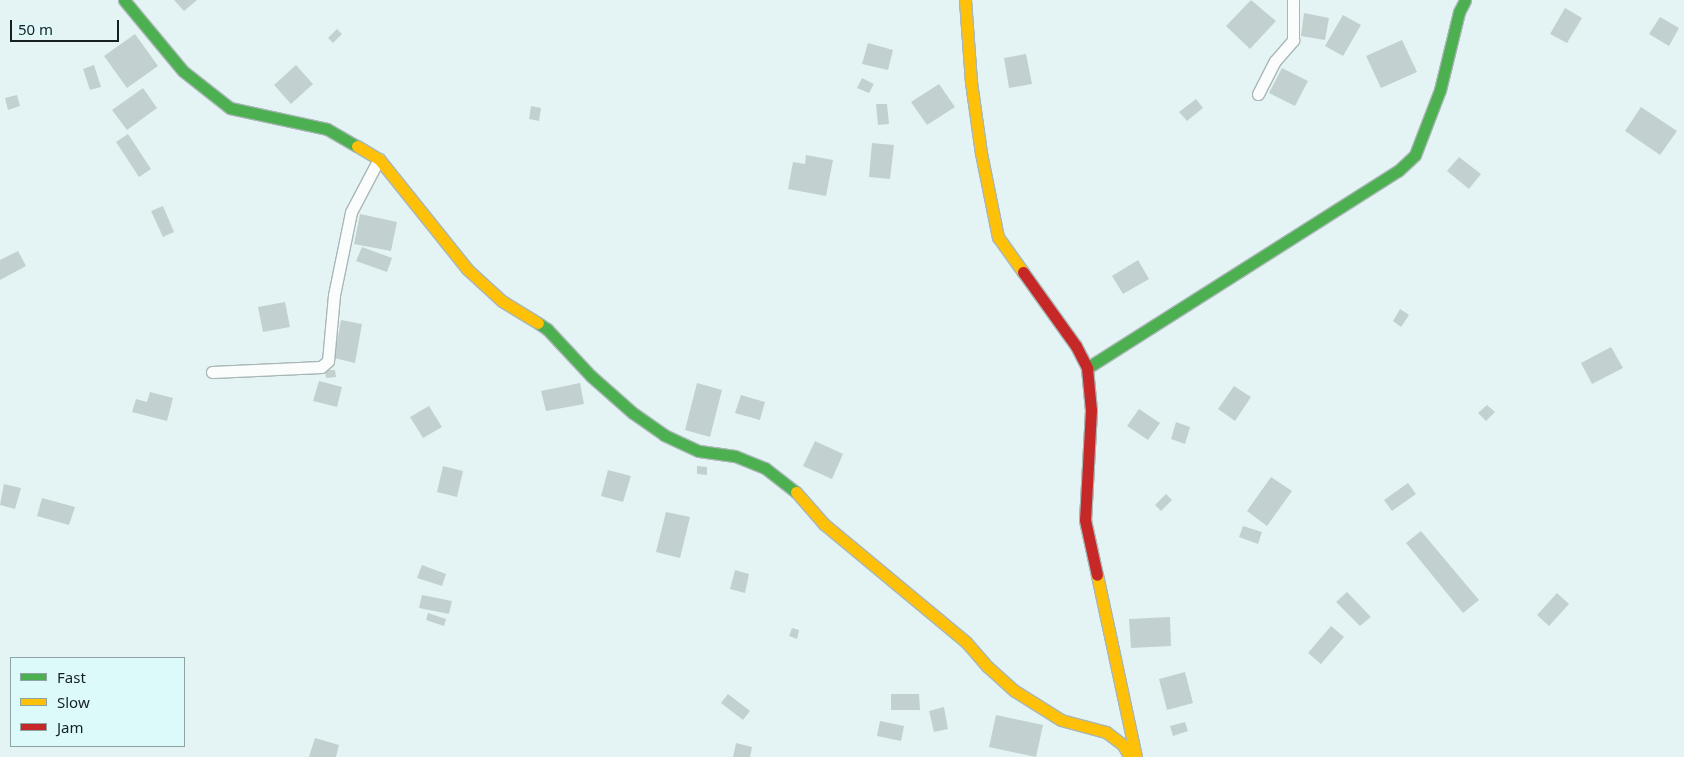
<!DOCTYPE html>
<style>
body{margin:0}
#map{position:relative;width:1684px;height:757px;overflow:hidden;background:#e4f4f4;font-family:"Noto Sans",sans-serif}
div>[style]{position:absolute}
.building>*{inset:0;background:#c2d0d0}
.roads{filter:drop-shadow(1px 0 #a9b6b6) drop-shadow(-1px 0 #a9b6b6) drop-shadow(0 1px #a9b6b6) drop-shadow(0 -1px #a9b6b6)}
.street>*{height:11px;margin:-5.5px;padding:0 5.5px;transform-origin:5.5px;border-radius:5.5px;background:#fbfdfd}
.fast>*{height:11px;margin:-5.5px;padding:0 5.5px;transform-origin:5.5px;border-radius:5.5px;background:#4caf50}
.slow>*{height:11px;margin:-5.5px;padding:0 5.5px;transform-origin:5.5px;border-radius:5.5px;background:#ffc107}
.jam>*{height:11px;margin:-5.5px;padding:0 5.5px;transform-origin:5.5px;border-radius:5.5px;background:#c62828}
span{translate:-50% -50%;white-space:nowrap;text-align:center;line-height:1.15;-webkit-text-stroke:4.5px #ddfafb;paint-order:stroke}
.legend{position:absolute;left:10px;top:657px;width:175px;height:90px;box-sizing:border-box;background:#ddfafb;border:1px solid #8da3a4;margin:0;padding:6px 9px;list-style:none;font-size:15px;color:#162021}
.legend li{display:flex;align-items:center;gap:10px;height:25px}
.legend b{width:25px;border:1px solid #8da3a4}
.scale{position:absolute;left:10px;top:20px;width:109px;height:22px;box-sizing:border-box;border:2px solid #162021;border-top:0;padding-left:6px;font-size:15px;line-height:18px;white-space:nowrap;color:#162021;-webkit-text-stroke:4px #ddfafb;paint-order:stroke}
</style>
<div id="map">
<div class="building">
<i style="clip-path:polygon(174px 0,197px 0,184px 11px)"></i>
<i style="clip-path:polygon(1251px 0,1276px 21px,1250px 49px,1226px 26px)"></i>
<i style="clip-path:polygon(1565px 8px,1582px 18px,1567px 43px,1550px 34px)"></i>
<i style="clip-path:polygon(1304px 13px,1329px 18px,1325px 40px,1301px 36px)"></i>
<i style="clip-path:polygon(1343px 15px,1361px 25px,1343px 56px,1325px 46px)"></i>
<i style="clip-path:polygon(1660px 17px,1679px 28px,1669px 46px,1649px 34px)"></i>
<i style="clip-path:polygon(337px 29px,342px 34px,333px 43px,328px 38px)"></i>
<i style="clip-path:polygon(135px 34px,158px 66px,127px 88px,104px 56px)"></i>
<i style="clip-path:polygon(1402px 40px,1417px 72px,1381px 88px,1366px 56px)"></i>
<i style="clip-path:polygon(868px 43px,893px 50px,888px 70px,862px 64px)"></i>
<i style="clip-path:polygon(1026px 54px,1032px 84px,1009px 88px,1004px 58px)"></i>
<i style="clip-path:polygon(94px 65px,101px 87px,90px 90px,83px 69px)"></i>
<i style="clip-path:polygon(296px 65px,313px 84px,291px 104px,274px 85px)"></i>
<i style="clip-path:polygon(1282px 68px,1308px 81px,1295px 106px,1269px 93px)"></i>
<i style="clip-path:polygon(862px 78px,874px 84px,869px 93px,857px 88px)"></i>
<i style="clip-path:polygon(939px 84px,955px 107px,927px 125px,911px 102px)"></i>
<i style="clip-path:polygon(143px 88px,157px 108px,127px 130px,112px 110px)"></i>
<i style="clip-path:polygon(17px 95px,20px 106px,8px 110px,5px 98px)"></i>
<i style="clip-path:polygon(1196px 99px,1203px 108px,1187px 121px,1179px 112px)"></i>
<i style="clip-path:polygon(876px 104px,887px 104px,889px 124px,878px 125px)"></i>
<i style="clip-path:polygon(531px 106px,541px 108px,539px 121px,529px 119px)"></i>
<i style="clip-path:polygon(1641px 107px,1677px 131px,1660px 155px,1625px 131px)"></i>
<i style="clip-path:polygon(128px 134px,151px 169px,139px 177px,116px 142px)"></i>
<i style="clip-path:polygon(872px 143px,894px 145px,890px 179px,869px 177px)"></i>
<i style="clip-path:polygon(806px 155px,833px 160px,826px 196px,788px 189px,793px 162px,805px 164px)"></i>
<i style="clip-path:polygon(1459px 157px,1481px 174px,1469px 189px,1447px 171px)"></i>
<i style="clip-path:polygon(163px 206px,174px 232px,163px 237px,151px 211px)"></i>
<i style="clip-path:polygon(360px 214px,397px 222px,391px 251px,354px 244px)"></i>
<i style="clip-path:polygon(362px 247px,392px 258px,387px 272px,356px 261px)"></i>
<i style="clip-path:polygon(18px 251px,26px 266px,0 280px,0 260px)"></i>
<i style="clip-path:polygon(1138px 260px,1149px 279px,1123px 294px,1112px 276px)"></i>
<i style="clip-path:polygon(285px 302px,290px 327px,263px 332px,258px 307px)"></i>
<i style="clip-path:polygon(1400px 309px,1409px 315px,1401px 327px,1393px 321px)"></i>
<i style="clip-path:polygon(341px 320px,362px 324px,355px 363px,334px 358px)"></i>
<i style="clip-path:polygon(1611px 347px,1623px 368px,1592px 384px,1581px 363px)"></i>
<i style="clip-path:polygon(325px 370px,335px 370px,336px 377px,326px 378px)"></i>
<i style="clip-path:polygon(319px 381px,342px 387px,337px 407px,313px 401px)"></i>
<i style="clip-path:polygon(580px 383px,584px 404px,546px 411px,541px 391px)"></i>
<i style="clip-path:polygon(697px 383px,722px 390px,710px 437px,685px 430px)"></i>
<i style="clip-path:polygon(1234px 386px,1251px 397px,1235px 421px,1218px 409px)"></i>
<i style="clip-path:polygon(150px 392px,173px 398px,167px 421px,132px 412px,136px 399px,147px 402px)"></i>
<i style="clip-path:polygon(741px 395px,765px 402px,760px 420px,735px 413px)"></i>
<i style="clip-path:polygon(1487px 405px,1495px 412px,1486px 421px,1478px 413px)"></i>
<i style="clip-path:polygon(429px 406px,442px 427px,423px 438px,410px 417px)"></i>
<i style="clip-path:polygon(1139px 409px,1160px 423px,1148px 440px,1127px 426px)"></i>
<i style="clip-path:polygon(1176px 422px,1190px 427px,1185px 444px,1171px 439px)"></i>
<i style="clip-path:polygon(815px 441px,843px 454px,832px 479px,803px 466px)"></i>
<i style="clip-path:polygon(443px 466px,463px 471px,457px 497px,437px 492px)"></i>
<i style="clip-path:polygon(697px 466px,707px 467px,707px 475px,697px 474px)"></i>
<i style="clip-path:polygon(608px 470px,631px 476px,623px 502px,601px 496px)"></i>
<i style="clip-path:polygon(1271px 477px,1292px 491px,1267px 526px,1247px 511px)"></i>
<i style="clip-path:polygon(1408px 483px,1416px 494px,1392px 511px,1384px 500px)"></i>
<i style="clip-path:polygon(4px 484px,21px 488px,15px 509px,0 505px)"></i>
<i style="clip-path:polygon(1166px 494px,1172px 500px,1161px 511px,1155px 505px)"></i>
<i style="clip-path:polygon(42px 498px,75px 507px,69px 525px,37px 516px)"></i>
<i style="clip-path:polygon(666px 512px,690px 517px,680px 558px,656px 552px)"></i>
<i style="clip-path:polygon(1243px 526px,1262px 532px,1258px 544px,1239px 537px)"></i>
<i style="clip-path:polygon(1421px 531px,1479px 600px,1463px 613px,1406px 543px)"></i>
<i style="clip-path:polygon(422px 565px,446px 574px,442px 586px,417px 578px)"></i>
<i style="clip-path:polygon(735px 570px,749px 574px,745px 593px,730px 589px)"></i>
<i style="clip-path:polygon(1347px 592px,1371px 617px,1360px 626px,1336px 602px)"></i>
<i style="clip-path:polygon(1557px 593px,1569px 604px,1549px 626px,1537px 615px)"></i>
<i style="clip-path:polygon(422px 595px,452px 601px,449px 614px,419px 608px)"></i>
<i style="clip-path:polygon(428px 613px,446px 619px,444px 626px,426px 620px)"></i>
<i style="clip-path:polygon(1170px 617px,1171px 646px,1131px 648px,1129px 619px)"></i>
<i style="clip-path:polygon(1331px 626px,1344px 637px,1321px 664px,1308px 653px)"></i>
<i style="clip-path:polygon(792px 628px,799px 630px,797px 639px,789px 636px)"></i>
<i style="clip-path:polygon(1185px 672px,1193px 703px,1167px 710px,1159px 679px)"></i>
<i style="clip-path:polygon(728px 694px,750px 711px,743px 720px,721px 703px)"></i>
<i style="clip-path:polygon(891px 694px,919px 694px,920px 710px,891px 710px)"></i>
<i style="clip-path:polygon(944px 707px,948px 729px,934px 732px,929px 711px)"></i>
<i style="clip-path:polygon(996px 715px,1043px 725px,1036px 757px,989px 747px)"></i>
<i style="clip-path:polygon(880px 721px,904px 726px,901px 741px,877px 736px)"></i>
<i style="clip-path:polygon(1185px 722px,1188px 731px,1173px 736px,1170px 726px)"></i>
<i style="clip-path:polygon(315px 738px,339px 745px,336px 757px,309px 757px)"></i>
<i style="clip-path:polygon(736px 743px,752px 747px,750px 757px,733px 757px)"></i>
</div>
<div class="roads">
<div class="street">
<i style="left:1258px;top:94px;width:37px;rotate:-63deg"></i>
<i style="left:1275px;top:61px;width:28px;rotate:-49deg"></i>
<i style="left:1293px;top:40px;width:40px;rotate:-90deg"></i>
<i style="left:212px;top:372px;width:109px;rotate:-2.6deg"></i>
<i style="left:321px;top:367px;width:9px;rotate:-41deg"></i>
<i style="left:328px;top:361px;width:66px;rotate:-84.8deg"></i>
<i style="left:334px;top:295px;width:85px;rotate:-78.4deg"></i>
<i style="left:351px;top:212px;width:60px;rotate:-62.2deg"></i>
</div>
<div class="fast">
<i style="left:124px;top:0;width:92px;rotate:50.3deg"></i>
<i style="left:183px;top:71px;width:60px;rotate:38.2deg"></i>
<i style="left:230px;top:108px;width:99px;rotate:12.2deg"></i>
<i style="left:327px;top:129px;width:34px;rotate:30deg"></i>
<i style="left:538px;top:323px;width:11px;rotate:34deg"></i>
<i style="left:547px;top:329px;width:64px;rotate:46.9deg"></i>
<i style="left:591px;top:376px;width:56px;rotate:41.4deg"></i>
<i style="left:633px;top:413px;width:38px;rotate:35deg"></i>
<i style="left:664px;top:435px;width:38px;rotate:25deg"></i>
<i style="left:699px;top:451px;width:36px;rotate:8deg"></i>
<i style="left:735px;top:456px;width:32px;rotate:22deg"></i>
<i style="left:765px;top:468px;width:39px;rotate:38deg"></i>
<i style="left:1087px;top:368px;width:368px;rotate:-32.4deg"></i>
<i style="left:1398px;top:171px;width:23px;rotate:-43deg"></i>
<i style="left:1415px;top:155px;width:70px;rotate:-69deg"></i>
<i style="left:1440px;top:90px;width:80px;rotate:-76.3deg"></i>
<i style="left:1459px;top:12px;width:13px;rotate:-63deg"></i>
</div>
<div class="slow">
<i style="left:965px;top:0;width:82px;rotate:85.8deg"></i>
<i style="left:971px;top:82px;width:72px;rotate:82deg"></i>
<i style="left:981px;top:153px;width:86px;rotate:78.6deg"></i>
<i style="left:998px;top:237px;width:43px;rotate:54.5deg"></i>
<i style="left:357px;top:146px;width:26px;rotate:31deg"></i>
<i style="left:379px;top:159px;width:141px;rotate:51.3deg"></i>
<i style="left:467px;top:269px;width:47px;rotate:42.4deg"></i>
<i style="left:502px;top:301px;width:42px;rotate:31.4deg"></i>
<i style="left:796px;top:492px;width:43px;rotate:48.8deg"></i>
<i style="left:824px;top:524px;width:185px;rotate:39.7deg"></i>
<i style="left:966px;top:642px;width:33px;rotate:49deg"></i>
<i style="left:988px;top:667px;width:36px;rotate:42deg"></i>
<i style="left:1015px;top:691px;width:54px;rotate:32.2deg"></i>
<i style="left:1061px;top:720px;width:47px;rotate:14.9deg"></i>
<i style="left:1106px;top:732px;width:21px;rotate:37deg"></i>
<i style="left:1123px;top:745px;width:14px;rotate:60deg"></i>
<i style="left:1097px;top:575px;width:186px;rotate:77.9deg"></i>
</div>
<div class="jam">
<i style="left:1023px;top:272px;width:91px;rotate:54.4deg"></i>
<i style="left:1076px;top:346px;width:25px;rotate:63deg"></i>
<i style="left:1087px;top:368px;width:42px;rotate:84.6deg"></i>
<i style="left:1091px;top:410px;width:110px;rotate:93.1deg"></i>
<i style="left:1085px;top:520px;width:56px;rotate:77.7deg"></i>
</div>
</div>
<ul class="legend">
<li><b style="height:6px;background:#4caf50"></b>Fast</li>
<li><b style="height:6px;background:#ffc107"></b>Slow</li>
<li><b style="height:6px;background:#c62828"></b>Jam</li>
</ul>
<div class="scale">50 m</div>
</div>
